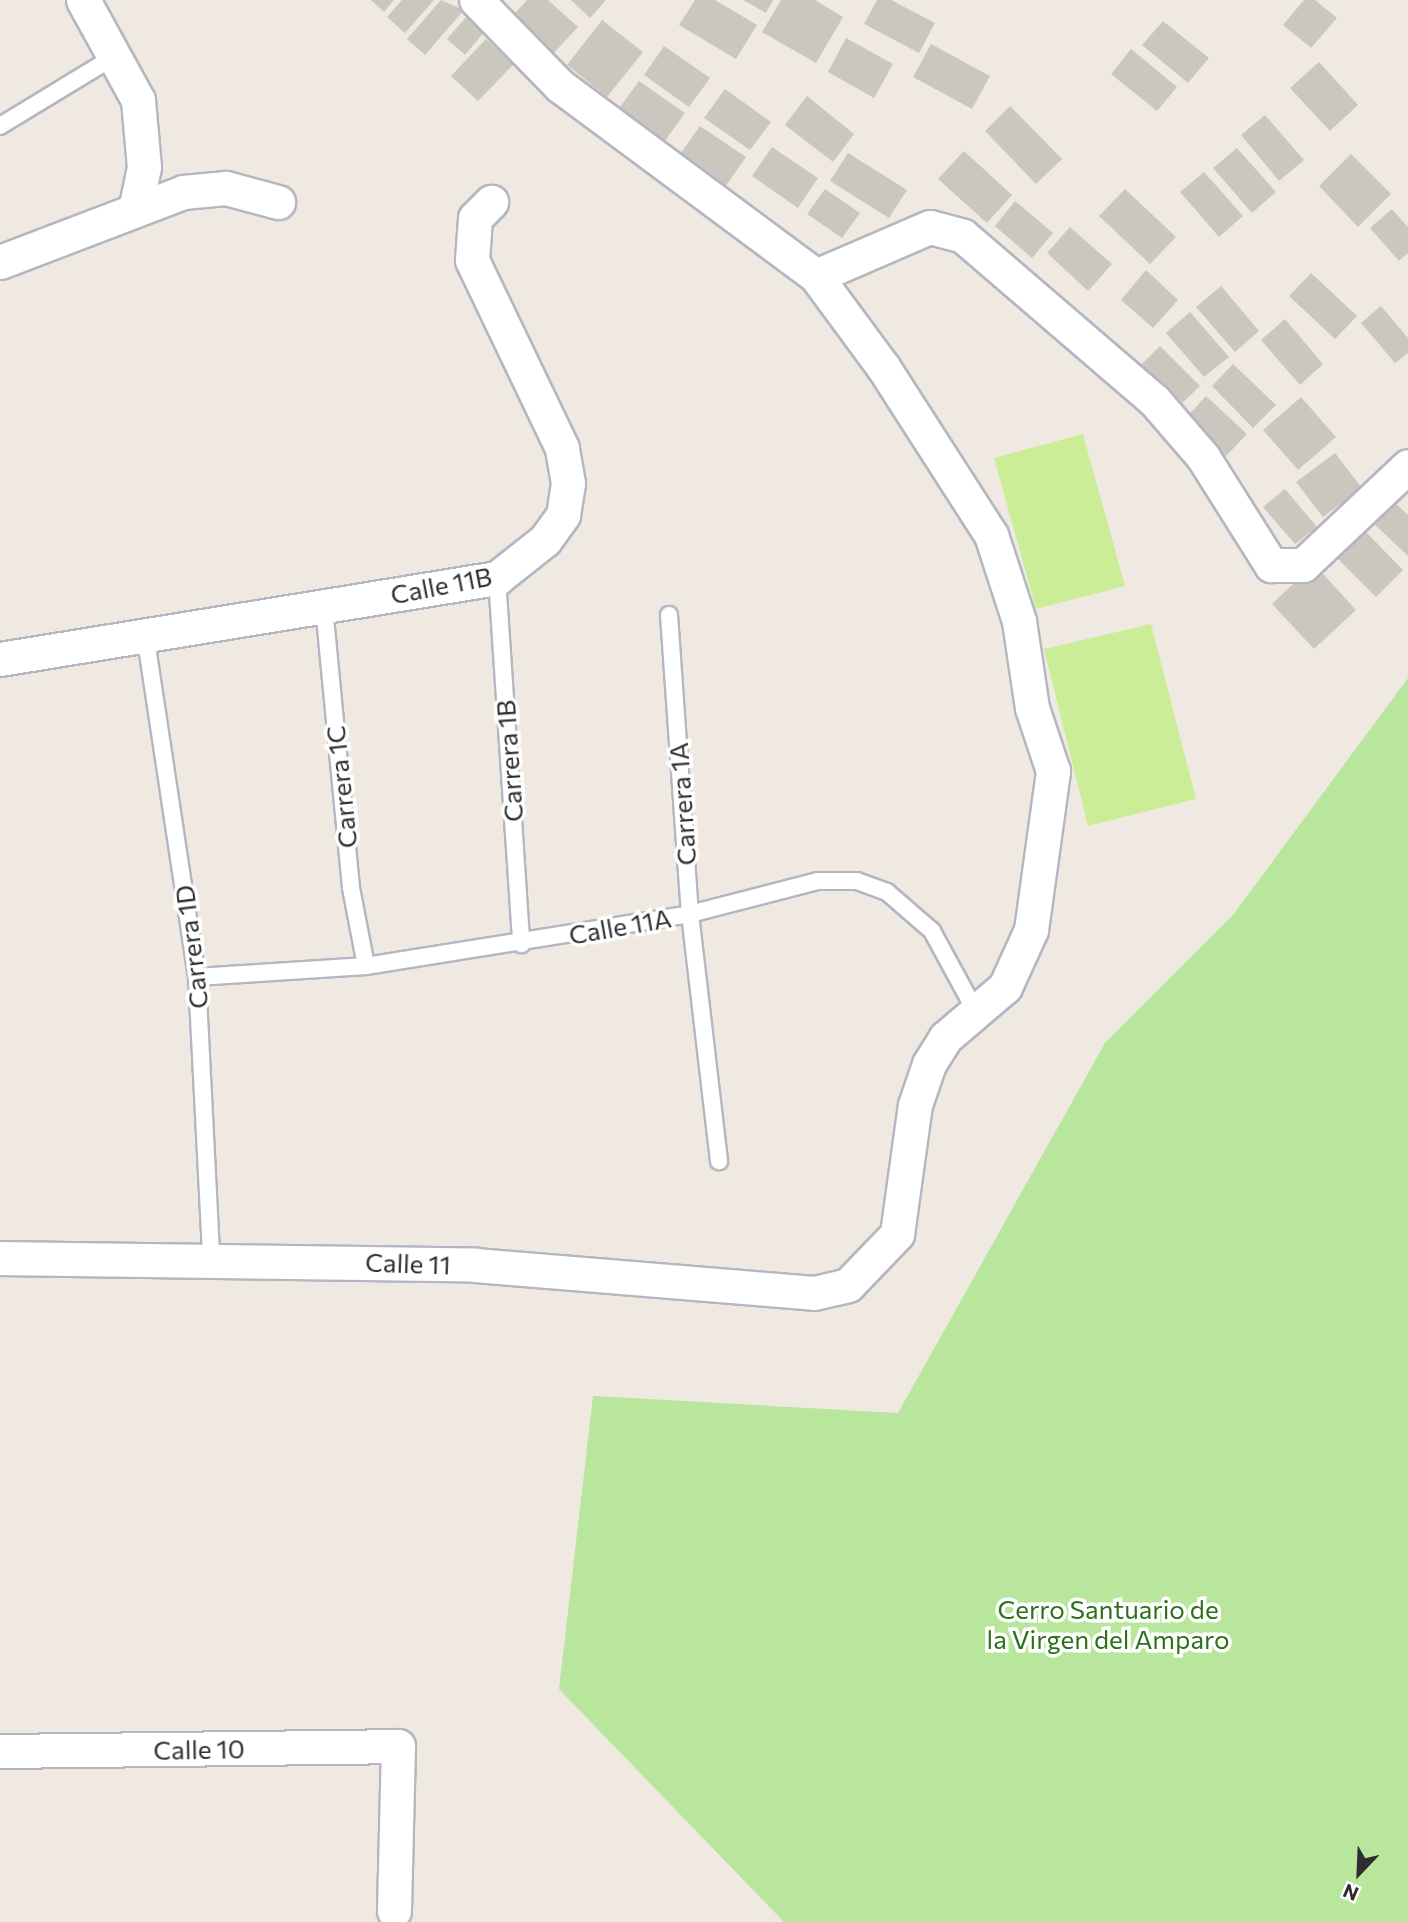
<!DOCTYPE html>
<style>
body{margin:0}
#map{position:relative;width:1408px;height:1922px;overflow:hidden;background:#efe9e1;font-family:Commissioner,sans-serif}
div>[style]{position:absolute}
.green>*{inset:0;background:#b8e69d}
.pitch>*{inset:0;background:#cced98}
.building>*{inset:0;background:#cbc7bf}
.roads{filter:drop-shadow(2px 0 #b4b7c1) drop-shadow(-2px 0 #b4b7c1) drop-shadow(0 2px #b4b7c1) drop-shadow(0 -2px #b4b7c1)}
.lane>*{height:16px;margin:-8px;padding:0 8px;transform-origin:8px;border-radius:8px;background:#fff}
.street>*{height:33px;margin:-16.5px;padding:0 16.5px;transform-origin:16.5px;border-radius:16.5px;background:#fff}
span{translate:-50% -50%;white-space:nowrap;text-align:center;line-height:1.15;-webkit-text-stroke:7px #fff;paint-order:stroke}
.street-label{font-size:26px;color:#2e2e2e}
.park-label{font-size:26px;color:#2e6f1a}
.north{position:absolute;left:1324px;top:1838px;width:70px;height:70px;-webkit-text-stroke:5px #fff;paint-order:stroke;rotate:203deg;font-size:19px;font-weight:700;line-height:28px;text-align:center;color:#2e2e2e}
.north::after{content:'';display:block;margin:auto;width:24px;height:32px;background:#2e2e2e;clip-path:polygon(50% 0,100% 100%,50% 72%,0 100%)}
</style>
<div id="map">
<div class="green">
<i style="clip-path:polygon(1408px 678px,1408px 1922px,784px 1922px,559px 1689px,593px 1396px,898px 1413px,1105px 1043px,1233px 915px)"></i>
</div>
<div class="pitch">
<i style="clip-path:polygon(1083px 434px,1125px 586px,1036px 609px,994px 458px)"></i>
<i style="clip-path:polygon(1151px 624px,1196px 799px,1088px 826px,1044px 649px)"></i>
</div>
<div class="building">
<i style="clip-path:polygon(371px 0,394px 0,384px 12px)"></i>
<i style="clip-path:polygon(402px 0,434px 0,405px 33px,387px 17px)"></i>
<i style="clip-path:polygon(441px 0,464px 10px,425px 55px,407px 39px)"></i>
<i style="clip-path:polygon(527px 0,548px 0,578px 27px,549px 58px,508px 21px)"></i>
<i style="clip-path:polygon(571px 0,606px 0,590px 18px)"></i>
<i style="clip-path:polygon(695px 0,715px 0,757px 25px,736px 59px,679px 25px)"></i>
<i style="clip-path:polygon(743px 0,773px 0,766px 13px)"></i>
<i style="clip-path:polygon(781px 0,815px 0,843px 17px,816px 63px,762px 32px)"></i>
<i style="clip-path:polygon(877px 0,891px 0,935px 23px,919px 53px,864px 24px)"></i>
<i style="clip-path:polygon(1304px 0,1315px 0,1337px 18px,1311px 48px,1283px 25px)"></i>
<i style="clip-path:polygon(468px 15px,486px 30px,465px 55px,447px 39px)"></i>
<i style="clip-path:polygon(602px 20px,643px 52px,607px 97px,567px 65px)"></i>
<i style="clip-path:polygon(1163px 21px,1209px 58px,1188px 83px,1142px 45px)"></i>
<i style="clip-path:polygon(846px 38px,893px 64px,874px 98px,828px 72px)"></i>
<i style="clip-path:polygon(486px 39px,514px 64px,478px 101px,451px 76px)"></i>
<i style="clip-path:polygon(931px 44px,990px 76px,972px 109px,913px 77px)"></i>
<i style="clip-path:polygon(664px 46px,710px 78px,689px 107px,644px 75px)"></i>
<i style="clip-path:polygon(1131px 49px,1177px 87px,1157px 111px,1111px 74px)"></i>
<i style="clip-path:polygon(1319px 62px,1358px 105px,1330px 131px,1290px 88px)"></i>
<i style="clip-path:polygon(639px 81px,685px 113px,664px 142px,618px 110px)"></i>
<i style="clip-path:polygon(725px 89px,771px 122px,750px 150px,704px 118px)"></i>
<i style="clip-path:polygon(807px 96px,854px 134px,833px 162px,785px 125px)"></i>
<i style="clip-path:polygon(1010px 106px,1062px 159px,1036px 184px,985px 131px)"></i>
<i style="clip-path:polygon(1265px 115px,1304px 160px,1279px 181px,1241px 135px)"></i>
<i style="clip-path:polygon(700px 126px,746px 157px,725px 187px,680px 154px)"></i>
<i style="clip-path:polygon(772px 147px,818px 178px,798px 208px,752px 176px)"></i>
<i style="clip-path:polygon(1237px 148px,1276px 192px,1252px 213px,1213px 168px)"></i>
<i style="clip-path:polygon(964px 151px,1012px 195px,987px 223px,938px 179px)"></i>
<i style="clip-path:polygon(848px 153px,907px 190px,889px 218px,830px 181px)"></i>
<i style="clip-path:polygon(1351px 154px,1391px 194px,1358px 227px,1319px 186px)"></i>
<i style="clip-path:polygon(1204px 172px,1243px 216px,1219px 237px,1180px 192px)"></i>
<i style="clip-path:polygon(825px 189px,860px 213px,842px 238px,807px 214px)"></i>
<i style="clip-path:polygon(1125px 189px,1176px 237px,1150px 264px,1099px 216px)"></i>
<i style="clip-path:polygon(1015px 201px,1053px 233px,1032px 258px,995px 226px)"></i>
<i style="clip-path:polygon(1392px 209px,1408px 227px,1408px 253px,1399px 261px,1370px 228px)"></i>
<i style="clip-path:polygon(1070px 227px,1112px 264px,1088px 291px,1047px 253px)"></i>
<i style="clip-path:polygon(1146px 270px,1178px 300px,1153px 328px,1121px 300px)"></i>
<i style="clip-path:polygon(1311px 273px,1357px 316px,1335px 339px,1289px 296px)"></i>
<i style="clip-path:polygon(1221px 286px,1259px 331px,1235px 352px,1196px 307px)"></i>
<i style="clip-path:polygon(1381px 306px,1408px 338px,1408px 353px,1395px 363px,1361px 323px)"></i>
<i style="clip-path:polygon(1190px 312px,1229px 357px,1204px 377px,1166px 333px)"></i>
<i style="clip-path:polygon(1285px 319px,1323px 364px,1300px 385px,1261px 340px)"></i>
<i style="clip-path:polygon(1160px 346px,1200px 386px,1179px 406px,1140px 366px)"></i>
<i style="clip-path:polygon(1233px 364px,1276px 405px,1253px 428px,1212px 386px)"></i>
<i style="clip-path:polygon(1206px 396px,1247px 434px,1226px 456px,1186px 418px)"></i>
<i style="clip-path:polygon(1301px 397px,1336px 437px,1298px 470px,1263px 430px)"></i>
<i style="clip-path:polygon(1335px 453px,1362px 488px,1323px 517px,1296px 482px)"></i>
<i style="clip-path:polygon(1285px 489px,1317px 527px,1295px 544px,1263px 507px)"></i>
<i style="clip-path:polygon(1393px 501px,1408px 515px,1408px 556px,1373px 523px)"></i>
<i style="clip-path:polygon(1363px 529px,1403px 570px,1376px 597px,1335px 556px)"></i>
<i style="clip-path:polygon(1314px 564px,1356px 610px,1314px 649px,1272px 604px)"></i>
</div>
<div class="roads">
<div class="lane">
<i style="left:0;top:126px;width:135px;rotate:-31.3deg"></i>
<i style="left:497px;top:578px;width:367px;rotate:86.2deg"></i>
<i style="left:324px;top:607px;width:282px;rotate:84.5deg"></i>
<i style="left:351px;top:888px;width:79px;rotate:79.1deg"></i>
<i style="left:669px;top:615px;width:300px;rotate:86deg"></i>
<i style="left:690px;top:914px;width:249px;rotate:83.3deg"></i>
<i style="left:146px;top:640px;width:341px;rotate:81.4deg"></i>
<i style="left:197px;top:977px;width:280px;rotate:87.1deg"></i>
<i style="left:197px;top:977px;width:169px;rotate:-3.7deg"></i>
<i style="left:366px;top:966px;width:328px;rotate:-9.1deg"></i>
<i style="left:690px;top:914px;width:132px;rotate:-14.5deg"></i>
<i style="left:818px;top:881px;width:39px"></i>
<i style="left:857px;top:881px;width:32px;rotate:20deg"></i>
<i style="left:887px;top:892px;width:60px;rotate:40.9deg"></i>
<i style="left:932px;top:931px;width:92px;rotate:61.5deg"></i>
</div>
<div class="street">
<i style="left:83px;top:0;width:114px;rotate:61.2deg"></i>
<i style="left:138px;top:100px;width:67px;rotate:84.9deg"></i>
<i style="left:144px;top:167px;width:44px;rotate:101.8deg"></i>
<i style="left:0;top:262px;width:196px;rotate:-20.9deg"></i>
<i style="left:183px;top:192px;width:43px;rotate:-5.3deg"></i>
<i style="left:226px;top:188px;width:54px;rotate:15.1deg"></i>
<i style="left:816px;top:276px;width:124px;rotate:-23.3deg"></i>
<i style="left:930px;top:227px;width:34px;rotate:15deg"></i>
<i style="left:963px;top:236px;width:252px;rotate:40.7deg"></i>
<i style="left:1154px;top:400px;width:75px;rotate:49.3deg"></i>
<i style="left:1203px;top:457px;width:128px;rotate:57.8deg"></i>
<i style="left:1271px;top:565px;width:32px"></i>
<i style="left:1303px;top:565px;width:144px;rotate:-43.3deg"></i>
<i style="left:0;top:659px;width:504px;rotate:-9.26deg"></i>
<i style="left:497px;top:578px;width:61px;rotate:-38.4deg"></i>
<i style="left:545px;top:540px;width:31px;rotate:-54deg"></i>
<i style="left:563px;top:515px;width:32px;rotate:-81deg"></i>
<i style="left:568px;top:483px;width:36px;rotate:-100deg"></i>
<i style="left:562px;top:448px;width:208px;rotate:-115.6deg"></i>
<i style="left:472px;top:260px;width:42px;rotate:-85.9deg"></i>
<i style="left:475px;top:218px;width:23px;rotate:-45deg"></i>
<i style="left:0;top:1258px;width:475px;rotate:0.8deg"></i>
<i style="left:475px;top:1265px;width:340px;rotate:4.7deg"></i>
<i style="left:814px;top:1293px;width:35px;rotate:-13deg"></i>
<i style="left:848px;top:1285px;width:71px;rotate:-46.1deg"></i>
<i style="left:897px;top:1234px;width:130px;rotate:-82.1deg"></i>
<i style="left:915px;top:1105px;width:43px;rotate:-71.1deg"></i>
<i style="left:929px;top:1064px;width:31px;rotate:-58deg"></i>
<i style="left:945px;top:1038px;width:79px;rotate:-40.4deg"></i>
<i style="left:1005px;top:987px;width:63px;rotate:-65.5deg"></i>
<i style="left:1031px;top:930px;width:161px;rotate:-82.1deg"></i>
<i style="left:1053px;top:771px;width:66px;rotate:-108.4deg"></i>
<i style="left:1032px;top:708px;width:88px;rotate:-98.5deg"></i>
<i style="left:1019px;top:621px;width:90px;rotate:-108deg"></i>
<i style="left:991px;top:535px;width:200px;rotate:-122.7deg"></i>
<i style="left:883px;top:367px;width:113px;rotate:-126.4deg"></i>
<i style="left:816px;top:276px;width:319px;rotate:-143.4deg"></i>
<i style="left:560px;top:86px;width:120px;rotate:-134.3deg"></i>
<i style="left:0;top:1751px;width:398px;rotate:-0.7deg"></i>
<i style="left:398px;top:1746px;width:165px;rotate:91.4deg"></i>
</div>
</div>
<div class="street-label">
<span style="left:441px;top:585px;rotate:-11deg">Calle 11B</span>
<span style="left:509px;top:761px;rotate:-94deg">Carrera 1B</span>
<span style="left:341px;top:787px;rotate:-96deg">Carrera 1C</span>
<span style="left:682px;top:804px;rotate:-94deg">Carrera 1A</span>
<span style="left:620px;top:926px;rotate:-10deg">Calle 11A</span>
<span style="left:191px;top:947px;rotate:-97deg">Carrera 1D</span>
<span style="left:408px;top:1263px;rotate:2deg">Calle 11</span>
<span style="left:199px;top:1749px;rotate:-1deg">Calle 10</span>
</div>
<div class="park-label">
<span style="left:1108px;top:1624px">Cerro Santuario de<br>la Virgen del Amparo</span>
</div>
<div class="north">N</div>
</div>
